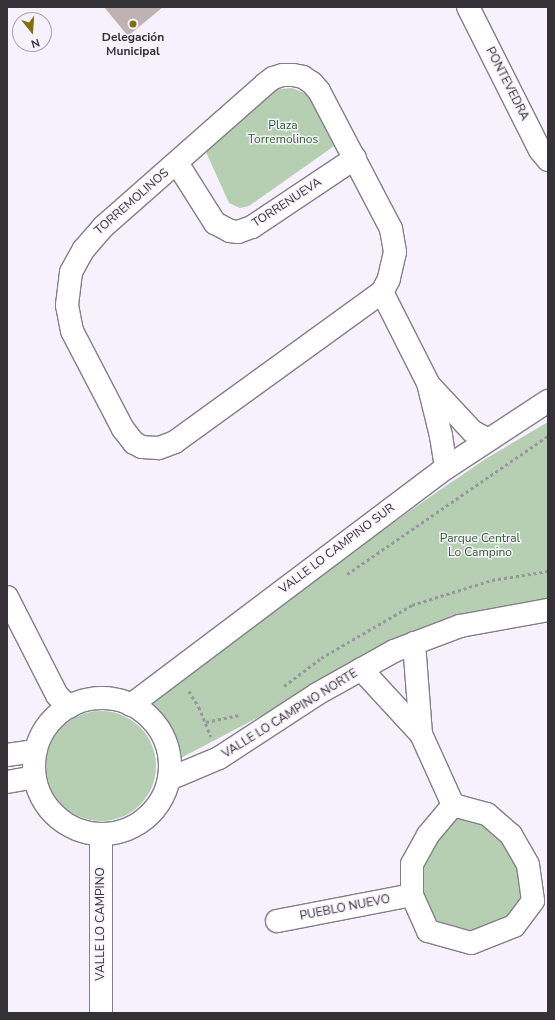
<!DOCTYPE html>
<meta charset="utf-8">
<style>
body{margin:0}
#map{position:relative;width:555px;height:1020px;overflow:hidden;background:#f6f1fc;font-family:"Nunito Sans",sans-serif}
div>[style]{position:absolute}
.green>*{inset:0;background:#b6cfb3}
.round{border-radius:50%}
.building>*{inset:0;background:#bfb2b0}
.path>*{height:2.5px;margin-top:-1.25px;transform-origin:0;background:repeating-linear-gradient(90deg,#9a969e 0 3px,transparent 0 6px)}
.roads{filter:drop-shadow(1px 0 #837f89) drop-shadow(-1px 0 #837f89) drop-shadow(0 1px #837f89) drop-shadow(0 -1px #837f89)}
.minor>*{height:22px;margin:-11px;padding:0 11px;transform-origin:11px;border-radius:11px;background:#fff}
.tertiary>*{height:22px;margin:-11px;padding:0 11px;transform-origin:11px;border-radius:11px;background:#fff}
.tertiary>.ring{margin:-11px;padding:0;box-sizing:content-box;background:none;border:22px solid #fff;border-radius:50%}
.dots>*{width:11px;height:11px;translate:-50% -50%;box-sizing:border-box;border:2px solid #f6f1fc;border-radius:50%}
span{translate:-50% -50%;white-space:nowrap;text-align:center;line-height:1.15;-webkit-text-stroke:3px #f6f1fc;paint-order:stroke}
.poi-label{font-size:12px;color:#343236;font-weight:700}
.street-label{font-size:12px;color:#343236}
.park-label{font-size:12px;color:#2c6028}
.frame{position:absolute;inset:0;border:8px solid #343236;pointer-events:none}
.north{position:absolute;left:12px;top:12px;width:40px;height:40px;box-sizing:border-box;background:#f6f1fc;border:1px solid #a8a5ad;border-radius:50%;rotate:163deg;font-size:11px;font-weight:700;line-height:16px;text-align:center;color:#343236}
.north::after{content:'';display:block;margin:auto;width:14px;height:18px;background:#7f6f0d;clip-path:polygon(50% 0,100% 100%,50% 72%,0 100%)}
</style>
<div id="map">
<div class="green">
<i style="clip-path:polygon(292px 88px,309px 95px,337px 144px,249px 206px,240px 208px,229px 203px,206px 152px,269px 90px)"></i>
<i style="clip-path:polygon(548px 422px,548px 603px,314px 688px,177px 760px,178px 750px,162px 717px,145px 702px,283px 600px,437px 492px,487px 458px)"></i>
<i class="round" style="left:46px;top:711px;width:110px;height:110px"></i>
<i style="clip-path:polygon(456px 817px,484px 824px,504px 842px,519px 866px,522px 897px,506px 918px,471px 931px,435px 922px,422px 892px,422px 866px,436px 842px)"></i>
</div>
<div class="building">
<i style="clip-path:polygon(104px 7px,163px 7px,128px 36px)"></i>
</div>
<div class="path">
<i style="left:347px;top:574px;width:244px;rotate:-34.5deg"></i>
<i style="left:284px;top:686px;width:46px;rotate:-37.1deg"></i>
<i style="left:321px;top:658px;width:105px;rotate:-30.2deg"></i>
<i style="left:412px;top:605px;width:84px;rotate:-17.4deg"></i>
<i style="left:492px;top:580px;width:57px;rotate:-9.1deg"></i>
<i style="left:189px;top:691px;width:19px;rotate:58deg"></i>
<i style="left:199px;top:707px;width:32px;rotate:68deg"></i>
<i style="left:206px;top:722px;width:35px;rotate:-12deg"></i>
</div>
<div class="roads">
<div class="minor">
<i style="left:468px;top:7px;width:160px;rotate:63.3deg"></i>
<i style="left:540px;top:150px;width:13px;rotate:51deg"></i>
<i style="left:283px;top:75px;width:10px"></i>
<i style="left:293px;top:75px;width:10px;rotate:11deg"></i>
<i style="left:303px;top:77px;width:11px;rotate:34deg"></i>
<i style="left:312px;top:83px;width:11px;rotate:49deg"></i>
<i style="left:319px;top:91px;width:156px;rotate:62.4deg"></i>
<i style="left:391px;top:229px;width:23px;rotate:80deg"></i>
<i style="left:395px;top:252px;width:28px;rotate:103deg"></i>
<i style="left:389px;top:279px;width:15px;rotate:118deg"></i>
<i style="left:382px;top:292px;width:256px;rotate:144.1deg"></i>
<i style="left:175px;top:442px;width:17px;rotate:159deg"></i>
<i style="left:159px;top:448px;width:17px;rotate:-177deg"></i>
<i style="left:142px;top:447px;width:9px;rotate:-153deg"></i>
<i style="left:134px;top:443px;width:18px;rotate:-128deg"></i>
<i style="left:123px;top:429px;width:110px;rotate:-117.5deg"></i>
<i style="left:72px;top:331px;width:26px;rotate:-101deg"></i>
<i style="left:67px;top:305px;width:33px;rotate:-83deg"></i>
<i style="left:71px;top:272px;width:26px;rotate:-61deg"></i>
<i style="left:84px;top:249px;width:29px;rotate:-49deg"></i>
<i style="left:103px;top:227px;width:216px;rotate:-41.4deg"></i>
<i style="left:265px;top:84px;width:10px;rotate:-37deg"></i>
<i style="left:273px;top:78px;width:10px;rotate:-17deg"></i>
<i style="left:177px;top:163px;width:71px;rotate:57.7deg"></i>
<i style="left:215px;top:223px;width:17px;rotate:28deg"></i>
<i style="left:230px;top:231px;width:8px;rotate:7deg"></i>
<i style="left:238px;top:232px;width:15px;rotate:-20deg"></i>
<i style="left:252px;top:227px;width:124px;rotate:-33.8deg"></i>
<i style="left:382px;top:292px;width:102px;rotate:63.2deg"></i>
<i style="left:428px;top:383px;width:55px;rotate:76.2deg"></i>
<i style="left:441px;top:436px;width:32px;rotate:81deg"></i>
<i style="left:430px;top:386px;width:62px;rotate:47deg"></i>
<i style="left:472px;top:431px;width:18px;rotate:29deg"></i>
<i style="left:414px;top:643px;width:91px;rotate:85.6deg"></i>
<i style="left:361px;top:669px;width:88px;rotate:47.3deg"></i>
<i style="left:421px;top:734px;width:78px;rotate:65.7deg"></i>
<i style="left:7px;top:755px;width:29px;rotate:-8deg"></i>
<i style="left:7px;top:782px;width:28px;rotate:-10deg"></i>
<i style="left:453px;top:805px;width:35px;rotate:15deg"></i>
<i style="left:487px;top:814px;width:32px;rotate:41deg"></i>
<i style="left:511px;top:835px;width:34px;rotate:60deg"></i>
<i style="left:528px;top:865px;width:36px;rotate:82deg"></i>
<i style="left:533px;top:901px;width:31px;rotate:127deg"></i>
<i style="left:514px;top:926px;width:46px;rotate:158.4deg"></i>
<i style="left:471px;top:943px;width:45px;rotate:-164.4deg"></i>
<i style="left:428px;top:931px;width:39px;rotate:-114deg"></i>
<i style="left:412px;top:895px;width:31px;rotate:-90deg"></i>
<i style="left:412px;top:864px;width:33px;rotate:-61deg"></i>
<i style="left:428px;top:835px;width:39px;rotate:-50deg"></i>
<i style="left:277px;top:921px;width:137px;rotate:-10.9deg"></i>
</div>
<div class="tertiary">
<i style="left:7px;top:597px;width:110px;rotate:63deg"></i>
<i style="left:57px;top:695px;width:17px;rotate:45deg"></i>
<i class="ring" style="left:34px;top:698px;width:114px;height:114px"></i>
<i style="left:131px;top:705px;width:394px;rotate:-37deg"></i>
<i style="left:446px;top:468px;width:122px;rotate:-33.3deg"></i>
<i style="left:169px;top:779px;width:54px;rotate:-22.8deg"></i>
<i style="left:219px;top:758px;width:117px;rotate:-33.1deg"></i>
<i style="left:317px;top:694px;width:88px;rotate:-29.2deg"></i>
<i style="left:394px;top:651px;width:71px;rotate:-20.7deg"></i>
<i style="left:460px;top:626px;width:89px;rotate:-10.3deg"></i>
<i style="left:101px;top:1013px;width:179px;rotate:-90deg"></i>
</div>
</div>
<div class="dots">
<i style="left:133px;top:24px;background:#7f6f0d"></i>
</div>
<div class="poi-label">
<span style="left:133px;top:45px">Delegación<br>Municipal</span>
</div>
<div class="street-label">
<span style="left:507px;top:84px;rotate:63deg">PONTEVEDRA</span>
<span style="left:132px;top:202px;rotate:-41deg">TORREMOLINOS</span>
<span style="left:287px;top:203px;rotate:-33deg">TORRENUEVA</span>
<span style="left:337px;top:549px;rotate:-37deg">VALLE LO CAMPINO SUR</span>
<span style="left:290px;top:714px;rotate:-32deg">VALLE LO CAMPINO NORTE</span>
<span style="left:345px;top:908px;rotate:-11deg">PUEBLO NUEVO</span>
<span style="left:101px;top:924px;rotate:-90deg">VALLE LO CAMPINO</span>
</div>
<div class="park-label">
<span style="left:283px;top:133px">Plaza<br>Torremolinos</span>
<span style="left:480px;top:546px">Parque Central<br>Lo Campino</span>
</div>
<div class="frame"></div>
<div class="north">N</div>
</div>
